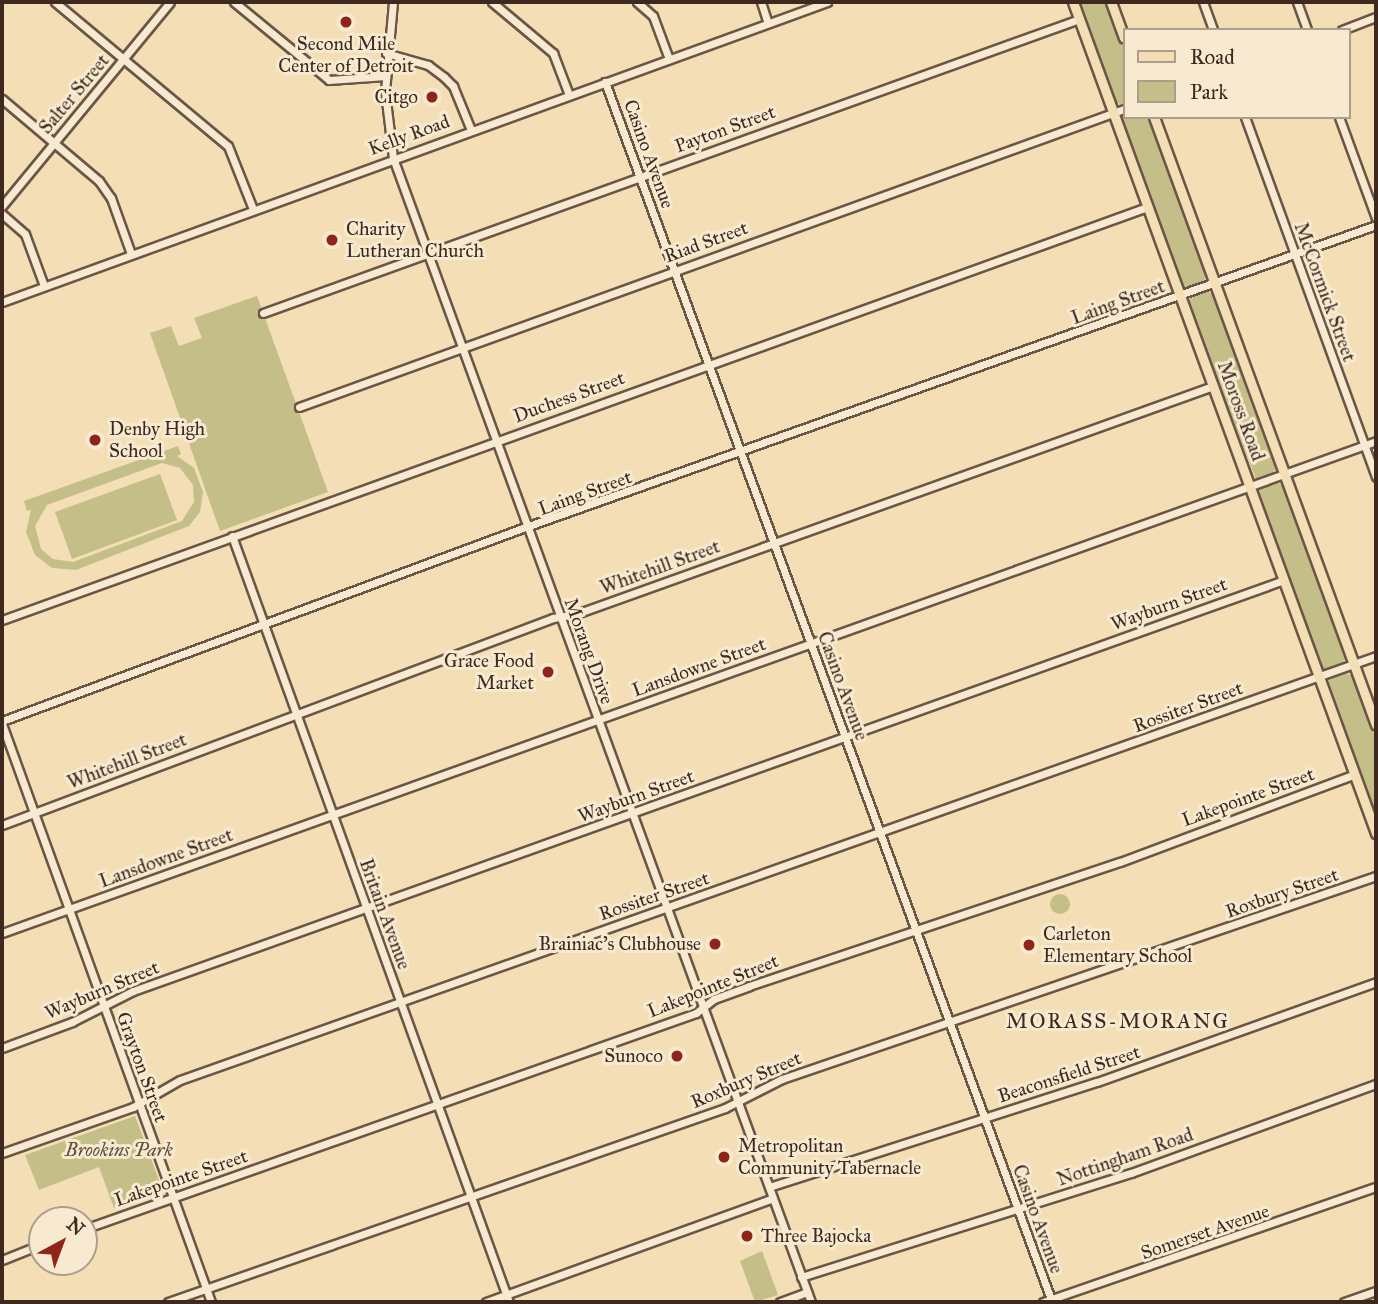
<!DOCTYPE html>
<style>
body{margin:0}
#map{position:relative;width:1378px;height:1304px;overflow:hidden;background:#f4deb6;font-family:"IM FELL Great Primer",serif}
div>[style]{position:absolute}
.green>*{inset:0;background:#c4bf88}
.round{border-radius:50%}
.roads{filter:drop-shadow(2px 0 #6b5646) drop-shadow(-2px 0 #6b5646) drop-shadow(0 2px #6b5646) drop-shadow(0 -2px #6b5646)}
.minor>*{height:7px;margin:-3.5px;padding:0 3.5px;transform-origin:3.5px;border-radius:3.5px;background:#f8ead0}
.major>*{height:9px;margin:-4.5px;padding:0 4.5px;transform-origin:4.5px;border-radius:4.5px;background:#f4deb6}
.dots>*{width:19px;height:19px;translate:-50% -50%;box-sizing:border-box;border:4px solid #f8ead0;border-radius:50%}
span{translate:-50% -50%;white-space:nowrap;text-align:center;line-height:1.15;-webkit-text-stroke:6px #f8ead0;paint-order:stroke}
.poi-label{font-size:19px;color:#3d2920}
.right{translate:-100% -50%;text-align:right}
.left{translate:0 -50%;text-align:left}
.street-label{font-size:19px;color:#3d2920}
.park-label{font-size:19px;color:#5f4e3a;font-style:italic}
.neighbourhood-label{font-size:21px;color:#3d2920;letter-spacing:2px}
.frame{position:absolute;inset:0;border:4px solid #3d2920;pointer-events:none}
.legend{position:absolute;left:1123px;top:28px;width:228px;height:91px;box-sizing:border-box;background:#f8ead0;border:2px solid #ad9d8a;margin:0;padding:9px 12px;list-style:none;font-size:21px;color:#3d2920}
.legend li{display:flex;align-items:center;gap:14px;height:35px}
.legend b{width:35px;border:2px solid #ad9d8a}
.north{position:absolute;left:28px;top:1206px;width:70px;height:70px;box-sizing:border-box;background:#f8ead0;border:2px solid #ad9d8a;border-radius:50%;rotate:41deg;font-size:19px;font-weight:700;line-height:28px;text-align:center;color:#3d2920}
.north::after{content:'';display:block;margin:auto;width:24px;height:32px;background:#8f2418;clip-path:polygon(50% 0,100% 100%,50% 72%,0 100%)}
</style>
<div id="map">
<div class="green">
<i style="clip-path:polygon(1077px 2px,1107px 2px,1124px 49px,1124px 104px,1114px 103px)"></i>
<i style="clip-path:polygon(1124px 114px,1149px 117px,1207px 276px,1203px 282px,1187px 288px,1181px 286px,1120px 120px)"></i>
<i style="clip-path:polygon(1208px 291px,1214px 295px,1277px 466px,1273px 473px,1256px 479px,1188px 307px,1189px 299px)"></i>
<i style="clip-path:polygon(257px 296px,328px 492px,220px 531px,150px 333px,171px 326px,179px 346px,202px 338px,194px 318px)"></i>
<i style="clip-path:polygon(evenodd,178px 446px,181px 454px,177px 456px,194px 468px,203px 492px,200px 512px,189px 526px,76px 570px,52px 568px,35px 555px,26px 532px,31px 510px,27px 511px,24px 501px,178px 446px,162px 463px,180px 468px,193px 485px,194px 502px,182px 521px,73px 562px,53px 559px,41px 549px,35px 526px,47px 505px,162px 463px)"></i>
<i style="clip-path:polygon(160px 474px,177px 520px,72px 559px,55px 512px)"></i>
<i style="clip-path:polygon(1277px 482px,1283px 486px,1346px 657px,1343px 664px,1327px 670px,1320px 667px,1258px 497px,1259px 490px)"></i>
<i style="clip-path:polygon(1346px 673px,1353px 676px,1376px 739px,1376px 820px,1327px 686px,1329px 680px)"></i>
<i class="round" style="left:1050px;top:894px;width:20px;height:20px"></i>
<i style="clip-path:polygon(135px 1116px,163px 1191px,114px 1208px,99px 1167px,39px 1190px,25px 1155px)"></i>
<i style="clip-path:polygon(762px 1251px,778px 1295px,755px 1302px,740px 1261px)"></i>
</div>
<div class="roads">
<div class="minor">
<i style="left:55px;top:2px;width:225px;rotate:39.8deg"></i>
<i style="left:228px;top:146px;width:68px;rotate:68.4deg"></i>
<i style="left:234px;top:2px;width:123px;rotate:39.4deg"></i>
<i style="left:329px;top:80px;width:57px;rotate:-4deg"></i>
<i style="left:393px;top:2px;width:90px;rotate:95.1deg"></i>
<i style="left:385px;top:92px;width:66px;rotate:83.1deg"></i>
<i style="left:393px;top:158px;width:1218px;rotate:69.93deg"></i>
<i style="left:492px;top:2px;width:80px;rotate:39.9deg"></i>
<i style="left:553px;top:53px;width:45px;rotate:69.1deg"></i>
<i style="left:637px;top:2px;width:21px;rotate:41deg"></i>
<i style="left:653px;top:16px;width:46px;rotate:69.6deg"></i>
<i style="left:761px;top:2px;width:22px;rotate:72deg"></i>
<i style="left:1203px;top:2px;width:30px;rotate:70deg"></i>
<i style="left:1297px;top:2px;width:30px;rotate:70deg"></i>
<i style="left:1342px;top:30px;width:36px;rotate:-21deg"></i>
<i style="left:386px;top:53px;width:44px;rotate:15.9deg"></i>
<i style="left:428px;top:65px;width:20px;rotate:37deg"></i>
<i style="left:444px;top:77px;width:13px;rotate:45deg"></i>
<i style="left:453px;top:86px;width:48px;rotate:67.8deg"></i>
<i style="left:605px;top:82px;width:1299px;rotate:69.88deg"></i>
<i style="left:2px;top:99px;width:127px;rotate:40.2deg"></i>
<i style="left:99px;top:181px;width:21px;rotate:55deg"></i>
<i style="left:111px;top:198px;width:59px;rotate:70.3deg"></i>
<i style="left:1245px;top:117px;width:383px;rotate:70deg"></i>
<i style="left:1339px;top:117px;width:108px;rotate:69.9deg"></i>
<i style="left:2px;top:206px;width:264px;rotate:-50.5deg"></i>
<i style="left:2px;top:214px;width:30px;rotate:41deg"></i>
<i style="left:25px;top:234px;width:55px;rotate:69.9deg"></i>
<i style="left:2px;top:302px;width:878px;rotate:-19.98deg"></i>
<i style="left:263px;top:313px;width:867px;rotate:-19.81deg"></i>
<i style="left:299px;top:407px;width:877px;rotate:-19.86deg"></i>
<i style="left:232px;top:536px;width:815px;rotate:70.12deg"></i>
<i style="left:2px;top:620px;width:1217px;rotate:-19.83deg"></i>
<i style="left:2px;top:721px;width:552px;rotate:-20.34deg"></i>
<i style="left:520px;top:529px;width:908px;rotate:-19.55deg"></i>
<i style="left:2px;top:724px;width:615px;rotate:70.12deg"></i>
<i style="left:2px;top:825px;width:589px;rotate:-20.59deg"></i>
<i style="left:553px;top:618px;width:23px;rotate:-10deg"></i>
<i style="left:576px;top:614px;width:677px;rotate:-19.69deg"></i>
<i style="left:2px;top:933px;width:1459px;rotate:-19.7deg"></i>
<i style="left:2px;top:1048px;width:75px;rotate:-20.4deg"></i>
<i style="left:72px;top:1022px;width:68px;rotate:-26.9deg"></i>
<i style="left:133px;top:991px;width:1222px;rotate:-19.65deg"></i>
<i style="left:2px;top:1153px;width:139px;rotate:-19.3deg"></i>
<i style="left:133px;top:1107px;width:54px;rotate:-29.9deg"></i>
<i style="left:180px;top:1080px;width:1269px;rotate:-19.52deg"></i>
<i style="left:769px;top:1187px;width:344px;rotate:-17.8deg"></i>
<i style="left:1097px;top:1082px;width:296px;rotate:-19.7deg"></i>
<i style="left:84px;top:1229px;width:649px;rotate:-19.44deg"></i>
<i style="left:696px;top:1013px;width:23px;rotate:-38deg"></i>
<i style="left:714px;top:999px;width:37px;rotate:-20deg"></i>
<i style="left:749px;top:986px;width:391px;rotate:-18.5deg"></i>
<i style="left:1120px;top:862px;width:251px;rotate:-20.5deg"></i>
<i style="left:2px;top:1260px;width:43px;rotate:-21.8deg"></i>
<i style="left:801px;top:1277px;width:346px;rotate:-17.5deg"></i>
<i style="left:1131px;top:1173px;width:261px;rotate:-20deg"></i>
<i style="left:168px;top:1302px;width:590px;rotate:-19.2deg"></i>
<i style="left:725px;top:1108px;width:64px;rotate:-27deg"></i>
<i style="left:782px;top:1079px;width:628px;rotate:-18.87deg"></i>
<i style="left:486px;top:1302px;width:305px;rotate:-19.9deg"></i>
<i style="left:780px;top:1302px;width:29px;rotate:-20deg"></i>
<i style="left:1043px;top:1302px;width:352px;rotate:-19.1deg"></i>
<i style="left:1344px;top:1302px;width:34px;rotate:-19deg"></i>
</div>
<div class="major">
<i style="left:1073px;top:2px;width:885px;rotate:69.97deg"></i>
<i style="left:1111px;top:2px;width:38px;rotate:70deg"></i>
<i style="left:1154px;top:117px;width:647px;rotate:69.94deg"></i>
</div>
</div>
<div class="dots">
<i style="left:346px;top:22px;background:#8f2418"></i>
<i style="left:432px;top:97px;background:#8f2418"></i>
<i style="left:332px;top:240px;background:#8f2418"></i>
<i style="left:95px;top:440px;background:#8f2418"></i>
<i style="left:548px;top:672px;background:#8f2418"></i>
<i style="left:715px;top:944px;background:#8f2418"></i>
<i style="left:1029px;top:945px;background:#8f2418"></i>
<i style="left:677px;top:1056px;background:#8f2418"></i>
<i style="left:724px;top:1157px;background:#8f2418"></i>
<i style="left:747px;top:1236px;background:#8f2418"></i>
</div>
<div class="poi-label">
<span style="left:346px;top:55px">Second Mile<br>Center of Detroit</span>
<span class="right" style="left:418px;top:97px">Citgo</span>
<span class="left" style="left:346px;top:240px">Charity<br>Lutheran Church</span>
<span class="left" style="left:109px;top:440px">Denby High<br>School</span>
<span class="right" style="left:534px;top:672px">Grace Food<br>Market</span>
<span class="left" style="left:1043px;top:945px">Carleton<br>Elementary School</span>
<span class="right" style="left:701px;top:944px">Brainiac's Clubhouse</span>
<span class="right" style="left:663px;top:1056px">Sunoco</span>
<span class="left" style="left:738px;top:1157px">Metropolitan<br>Community Tabernacle</span>
<span class="left" style="left:761px;top:1236px">Three Bajocka</span>
</div>
<div class="street-label">
<span style="left:74px;top:94px;rotate:-50deg">Salter Street</span>
<span style="left:725px;top:129px;rotate:-20deg">Payton Street</span>
<span style="left:409px;top:135px;rotate:-20deg">Kelly Road</span>
<span style="left:649px;top:154px;rotate:70deg">Casino Avenue</span>
<span style="left:706px;top:242px;rotate:-20deg">Riad Street</span>
<span style="left:1325px;top:292px;rotate:70deg">McCormick Street</span>
<span style="left:1118px;top:302px;rotate:-20deg">Laing Street</span>
<span style="left:569px;top:397px;rotate:-20deg">Duchess Street</span>
<span style="left:1241px;top:411px;rotate:70deg">Moross Road</span>
<span style="left:585px;top:493px;rotate:-20deg">Laing Street</span>
<span style="left:660px;top:567px;rotate:-20deg">Whitehill Street</span>
<span style="left:1169px;top:604px;rotate:-20deg">Wayburn Street</span>
<span style="left:589px;top:651px;rotate:70deg">Morang Drive</span>
<span style="left:699px;top:667px;rotate:-20deg">Lansdowne Street</span>
<span style="left:843px;top:686px;rotate:70deg">Casino Avenue</span>
<span style="left:1188px;top:707px;rotate:-20deg">Rossiter Street</span>
<span style="left:127px;top:761px;rotate:-21deg">Whitehill Street</span>
<span style="left:636px;top:796px;rotate:-20deg">Wayburn Street</span>
<span style="left:1248px;top:797px;rotate:-20deg">Lakepointe Street</span>
<span style="left:166px;top:858px;rotate:-20deg">Lansdowne Street</span>
<span style="left:1282px;top:893px;rotate:-19deg">Roxbury Street</span>
<span style="left:654px;top:896px;rotate:-19deg">Rossiter Street</span>
<span style="left:385px;top:914px;rotate:70deg">Britain Avenue</span>
<span style="left:713px;top:986px;rotate:-22deg">Lakepointe Street</span>
<span style="left:102px;top:990px;rotate:-23deg">Wayburn Street</span>
<span style="left:142px;top:1067px;rotate:70deg">Grayton Street</span>
<span style="left:1069px;top:1074px;rotate:-18deg">Beaconsfield Street</span>
<span style="left:746px;top:1080px;rotate:-23deg">Roxbury Street</span>
<span style="left:1125px;top:1157px;rotate:-19deg">Nottingham Road</span>
<span style="left:181px;top:1178px;rotate:-19deg">Lakepointe Street</span>
<span style="left:1038px;top:1219px;rotate:70deg">Casino Avenue</span>
<span style="left:1205px;top:1232px;rotate:-19deg">Somerset Avenue</span>
</div>
<div class="park-label">
<span style="left:119px;top:1150px">Brookins Park</span>
</div>
<div class="neighbourhood-label">
<span style="left:1118px;top:1021px">MORASS-MORANG</span>
</div>
<div class="frame"></div>
<ul class="legend">
<li><b style="height:9px;background:#f4deb6"></b>Road</li>
<li><b style="height:19px;background:#c4bf88"></b>Park</li>
</ul>
<div class="north">N</div>
</div>
